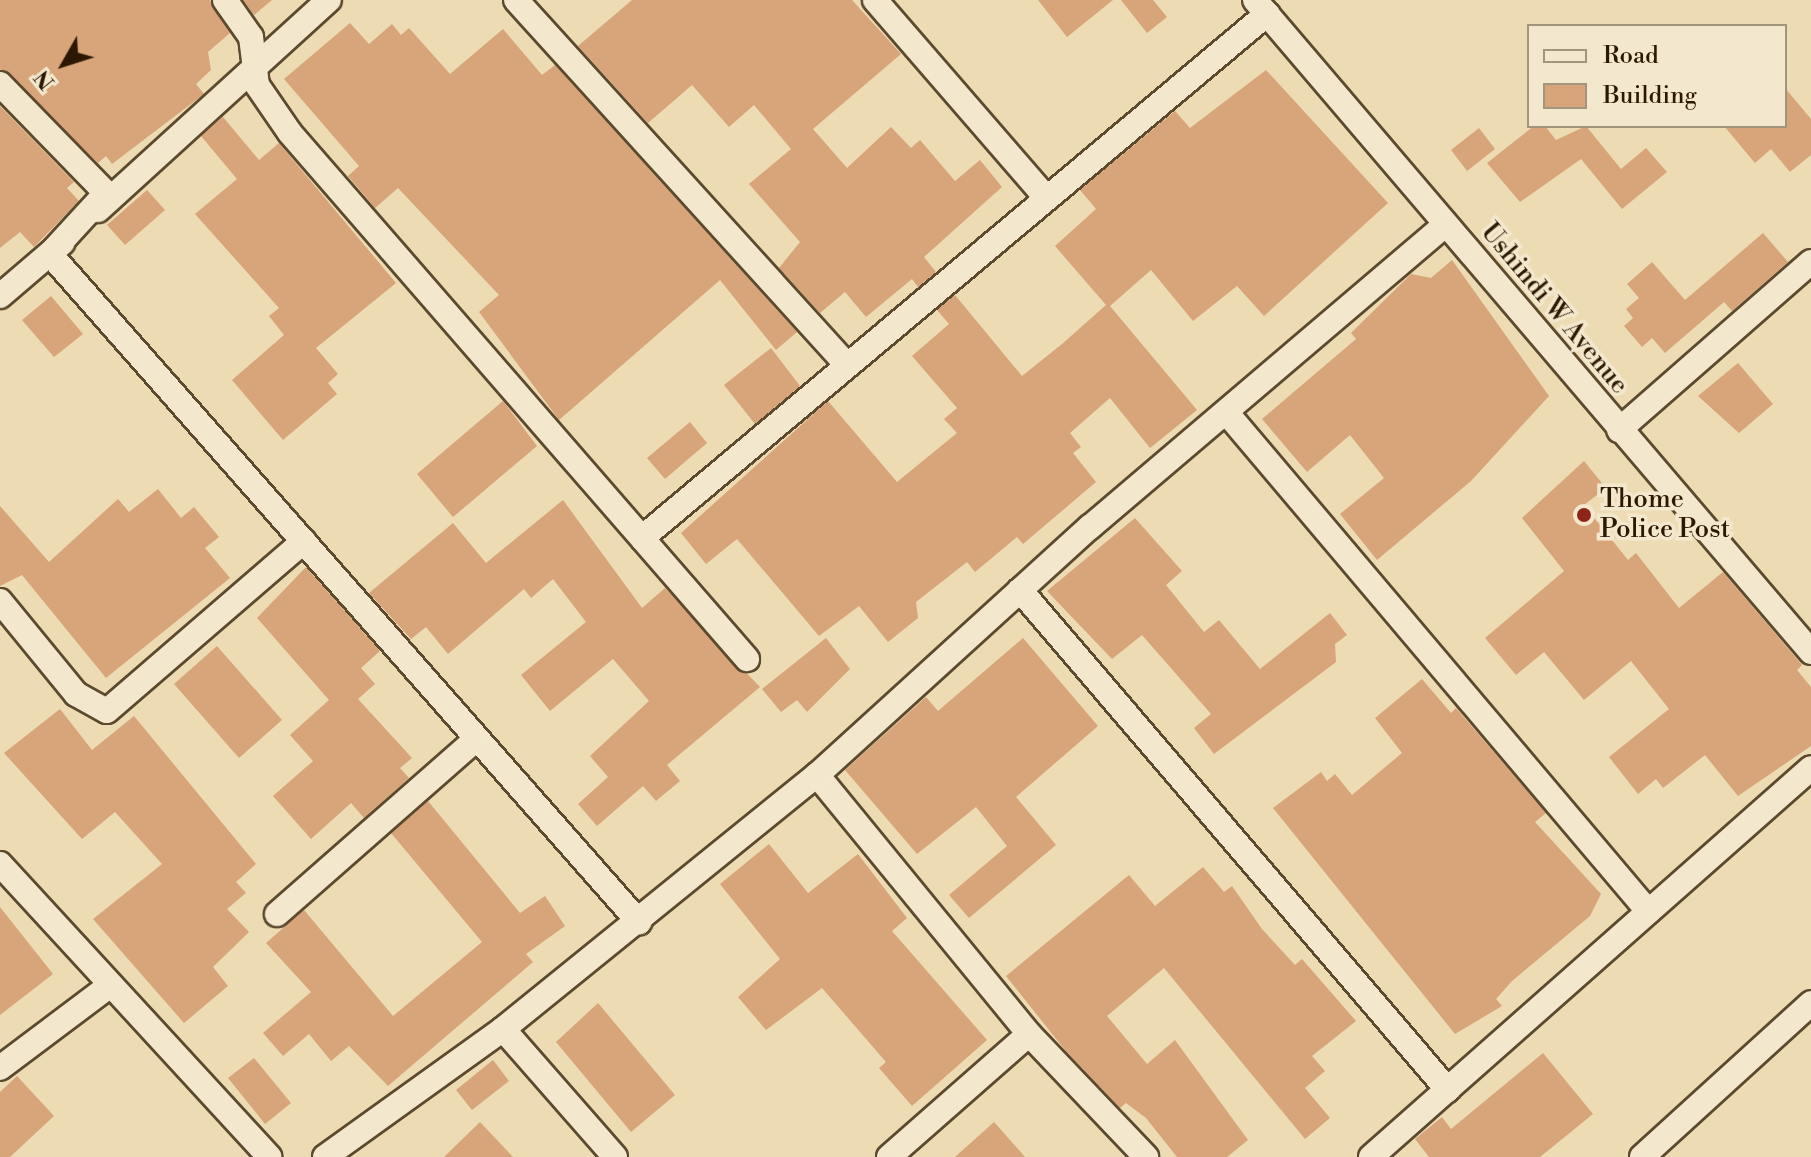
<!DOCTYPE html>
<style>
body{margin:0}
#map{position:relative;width:1811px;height:1157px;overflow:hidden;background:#eddbb3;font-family:"Libre Bodoni",serif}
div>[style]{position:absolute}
.building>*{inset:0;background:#d8a47a}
.roads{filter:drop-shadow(2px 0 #5c492e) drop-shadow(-2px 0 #5c492e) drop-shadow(0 2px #5c492e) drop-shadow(0 -2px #5c492e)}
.street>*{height:24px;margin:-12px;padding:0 12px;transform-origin:12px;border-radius:12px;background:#f3e8ce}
.dots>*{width:22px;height:22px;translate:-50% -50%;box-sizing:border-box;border:4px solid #f3e8ce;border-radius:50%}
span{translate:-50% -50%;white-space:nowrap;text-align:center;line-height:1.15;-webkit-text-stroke:7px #f3e8ce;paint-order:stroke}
.street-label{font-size:26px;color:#2c1802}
.poi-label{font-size:26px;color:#2c1802}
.left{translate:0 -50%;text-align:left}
.legend{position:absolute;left:1527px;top:24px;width:260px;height:104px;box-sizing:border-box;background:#f3e8ce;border:2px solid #a3957c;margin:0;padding:10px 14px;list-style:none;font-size:24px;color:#2c1802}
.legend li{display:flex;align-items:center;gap:16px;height:40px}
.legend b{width:40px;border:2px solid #a3957c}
.north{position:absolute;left:24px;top:24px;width:80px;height:80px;-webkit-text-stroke:6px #f3e8ce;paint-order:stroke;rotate:231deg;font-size:22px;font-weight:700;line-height:32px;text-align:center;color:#2c1802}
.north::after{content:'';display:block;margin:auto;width:28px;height:36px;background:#2c1802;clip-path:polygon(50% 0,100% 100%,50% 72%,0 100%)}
</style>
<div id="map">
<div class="building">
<i style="clip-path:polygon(0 0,210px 0,230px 33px,208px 52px,211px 70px,196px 84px,204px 94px,112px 164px,106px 156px,98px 163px,0 69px)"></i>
<i style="clip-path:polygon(243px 0,272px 0,254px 15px)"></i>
<i style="clip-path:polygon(632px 0,852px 0,901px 54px,813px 129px,847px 168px,891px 127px,911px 148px,920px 140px,955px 181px,980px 160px,1002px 187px,924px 257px,936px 272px,918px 287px,912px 279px,866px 317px,845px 292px,820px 313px,779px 268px,800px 242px,749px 184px,791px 149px,754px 105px,729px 127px,692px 85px,648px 123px,578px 46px)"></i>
<i style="clip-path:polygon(1038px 0,1113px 0,1067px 37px)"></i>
<i style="clip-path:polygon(1121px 0,1153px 0,1167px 17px,1147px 33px)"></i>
<i style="clip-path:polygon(350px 23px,369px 44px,392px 24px,401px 35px,409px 28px,450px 74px,503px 29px,542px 75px,555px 65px,797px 332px,776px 350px,720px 280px,559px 420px,479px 312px,499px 295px,398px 188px,375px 208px,348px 176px,359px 166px,284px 79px)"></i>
<i style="clip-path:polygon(1266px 70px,1388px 203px,1264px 316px,1237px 286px,1193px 321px,1151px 270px,1110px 306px,1197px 410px,1150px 448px,1110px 398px,1070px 433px,1081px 447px,1073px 453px,1096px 482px,1023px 544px,1017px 537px,975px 572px,967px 562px,916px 602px,918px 618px,888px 642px,859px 606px,819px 636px,737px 539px,706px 564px,681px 533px,828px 401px,897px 482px,957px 433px,944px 419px,957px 408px,912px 356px,949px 324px,937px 310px,955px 295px,1022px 376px,1062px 344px,1106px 305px,1055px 246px,1096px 209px,1080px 190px,1175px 111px,1190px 128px)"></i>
<i style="clip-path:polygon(1785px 88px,1811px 119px,1811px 155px,1790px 172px,1771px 149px,1755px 163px,1724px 126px,1785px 126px)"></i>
<i style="clip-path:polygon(0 106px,74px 182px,67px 188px,79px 201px,34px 247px,20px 232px,0 248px)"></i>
<i style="clip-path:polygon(223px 117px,259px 160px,279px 143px,396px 283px,316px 348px,338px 374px,328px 383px,337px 394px,283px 440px,232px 380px,284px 335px,269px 316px,279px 308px,195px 214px,237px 179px,201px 136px)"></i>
<i style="clip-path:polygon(1534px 126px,1545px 126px,1556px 140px,1586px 126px,1621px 169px,1646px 148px,1667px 172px,1622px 209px,1581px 159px,1520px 202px,1487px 163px)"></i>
<i style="clip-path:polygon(1479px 128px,1495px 149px,1467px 171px,1451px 150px)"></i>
<i style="clip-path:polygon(147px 190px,165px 210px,125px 245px,107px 225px)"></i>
<i style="clip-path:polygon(1763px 233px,1788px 262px,1732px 311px,1724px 302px,1665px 353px,1652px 338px,1642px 347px,1624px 326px,1633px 318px,1626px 309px,1639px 298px,1627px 284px,1652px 262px,1685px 300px)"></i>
<i style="clip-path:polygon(1452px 260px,1549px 396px,1471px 481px,1377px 560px,1340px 514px,1384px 478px,1350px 435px,1307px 472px,1262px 419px,1356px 339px,1351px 333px,1411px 274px,1431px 278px)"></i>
<i style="clip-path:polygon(51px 296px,83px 334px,54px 357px,22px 320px)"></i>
<i style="clip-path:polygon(771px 348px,800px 386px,755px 424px,724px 385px)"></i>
<i style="clip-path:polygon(1738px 363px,1773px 404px,1739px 433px,1698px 396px)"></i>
<i style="clip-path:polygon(503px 401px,537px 446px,453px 517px,417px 474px)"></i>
<i style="clip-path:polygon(690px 422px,707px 443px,665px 479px,647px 458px)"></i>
<i style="clip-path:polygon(1584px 461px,1606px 488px,1584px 505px,1628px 560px,1636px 553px,1679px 608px,1723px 572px,1802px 665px,1797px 670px,1811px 687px,1811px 746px,1738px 796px,1705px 755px,1663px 788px,1656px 779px,1638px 794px,1609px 757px,1669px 709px,1631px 661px,1584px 700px,1544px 652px,1516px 675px,1485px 638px,1564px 571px,1522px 518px)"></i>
<i style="clip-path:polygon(158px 489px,181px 518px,194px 507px,219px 537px,205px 548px,230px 578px,106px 678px,22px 575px,0 586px,0 506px,49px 562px,118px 499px,129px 512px)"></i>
<i style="clip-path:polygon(563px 500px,642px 608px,665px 588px,760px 687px,667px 765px,680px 781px,656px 801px,643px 786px,597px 826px,578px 804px,608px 777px,590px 756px,649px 701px,613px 659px,550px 711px,521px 675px,586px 622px,553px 579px,531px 598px,524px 589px,448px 654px,426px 627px,411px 639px,369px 593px,453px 523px,486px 563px)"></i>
<i style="clip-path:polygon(1135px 518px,1182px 571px,1166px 585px,1204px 632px,1219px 620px,1260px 669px,1330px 613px,1347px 635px,1335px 644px,1336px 662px,1214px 754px,1194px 728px,1211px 714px,1142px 635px,1112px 659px,1047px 591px)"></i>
<i style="clip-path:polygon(306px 567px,380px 651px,361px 668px,375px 684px,358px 699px,412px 758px,400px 768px,409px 778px,364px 818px,351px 803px,311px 839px,273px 796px,313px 761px,290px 735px,329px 700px,257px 618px)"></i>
<i style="clip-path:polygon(826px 638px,850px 669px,807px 712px,797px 700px,781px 712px,762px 689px)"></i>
<i style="clip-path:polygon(1023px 638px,1098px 726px,1016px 797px,1056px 845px,969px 918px,949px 895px,1007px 846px,976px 807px,917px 854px,845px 770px,926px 697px,938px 711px)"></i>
<i style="clip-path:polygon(217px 646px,282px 720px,239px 758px,174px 684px)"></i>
<i style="clip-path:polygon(1422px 679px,1451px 713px,1456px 708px,1546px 813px,1535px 822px,1601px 894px,1590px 916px,1512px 981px,1496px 999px,1502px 1006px,1455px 1034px,1273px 808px,1321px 772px,1327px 781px,1335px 774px,1352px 795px,1402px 753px,1375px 718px)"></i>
<i style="clip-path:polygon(60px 709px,92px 750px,134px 716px,256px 864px,236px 882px,246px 893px,227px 909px,249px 932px,213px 967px,228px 986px,184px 1023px,93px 919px,162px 864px,115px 812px,82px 839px,4px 753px)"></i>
<i style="clip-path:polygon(428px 801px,520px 913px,545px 896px,565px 926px,526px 954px,533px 962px,388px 1086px,349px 1046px,331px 1061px,309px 1034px,283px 1056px,263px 1033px,311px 992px,266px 943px,304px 910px,393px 1016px,482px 942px,391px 833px)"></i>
<i style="clip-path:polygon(769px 844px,808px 893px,858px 854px,907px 918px,892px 931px,987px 1040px,912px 1106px,879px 1068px,886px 1062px,822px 988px,766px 1030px,738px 997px,780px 959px,720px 884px)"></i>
<i style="clip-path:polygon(1203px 867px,1224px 892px,1232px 886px,1262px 929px,1295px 965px,1302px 959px,1356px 1021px,1312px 1056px,1325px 1071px,1305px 1088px,1330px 1118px,1305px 1139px,1164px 968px,1107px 1016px,1147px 1064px,1175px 1040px,1248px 1140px,1227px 1157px,1177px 1157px,1146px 1118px,1126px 1103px,1120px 1108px,1065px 1050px,1006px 976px,1129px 875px,1155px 906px)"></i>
<i style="clip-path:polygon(0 907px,53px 974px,0 1015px)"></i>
<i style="clip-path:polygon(598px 1003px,675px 1095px,631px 1132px,556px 1042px)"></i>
<i style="clip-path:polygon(1543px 1053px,1593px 1114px,1540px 1157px,1429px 1157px,1415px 1139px,1442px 1117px,1451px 1129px)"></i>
<i style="clip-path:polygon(254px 1058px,291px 1103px,265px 1124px,228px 1078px)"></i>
<i style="clip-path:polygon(493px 1060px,509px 1081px,472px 1110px,456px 1090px)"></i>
<i style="clip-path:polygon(17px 1076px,54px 1116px,10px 1157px,0 1157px,0 1092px)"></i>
<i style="clip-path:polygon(480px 1122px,513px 1157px,444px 1157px)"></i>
<i style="clip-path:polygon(994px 1122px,1025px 1157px,955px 1157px)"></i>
</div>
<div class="roads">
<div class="street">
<i style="left:225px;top:0;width:45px;rotate:54.9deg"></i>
<i style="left:251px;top:37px;width:48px;rotate:82.9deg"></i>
<i style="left:257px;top:85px;width:58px;rotate:55.5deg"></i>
<i style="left:290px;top:133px;width:697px;rotate:49.02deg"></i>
<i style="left:516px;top:0;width:488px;rotate:47.8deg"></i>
<i style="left:875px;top:0;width:259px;rotate:49.1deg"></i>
<i style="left:1255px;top:0;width:857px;rotate:49.54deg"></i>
<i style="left:0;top:84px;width:152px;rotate:45.8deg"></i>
<i style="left:106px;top:193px;width:83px;rotate:132.6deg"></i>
<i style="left:50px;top:254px;width:891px;rotate:48.6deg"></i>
<i style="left:98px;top:210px;width:312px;rotate:-42.3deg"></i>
<i style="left:0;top:296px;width:82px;rotate:-40.5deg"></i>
<i style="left:1226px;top:412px;width:654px;rotate:49.78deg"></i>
<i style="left:1619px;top:430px;width:255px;rotate:-41.2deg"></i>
<i style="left:642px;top:538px;width:816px;rotate:-39.98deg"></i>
<i style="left:1020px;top:590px;width:658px;rotate:49.44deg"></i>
<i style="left:0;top:601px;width:120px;rotate:50.7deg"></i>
<i style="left:76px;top:694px;width:35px;rotate:29deg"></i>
<i style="left:107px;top:711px;width:260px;rotate:-40.8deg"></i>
<i style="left:817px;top:775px;width:335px;rotate:50.7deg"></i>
<i style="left:1029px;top:1034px;width:170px;rotate:46.4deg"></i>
<i style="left:0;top:864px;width:398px;rotate:47.4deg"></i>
<i style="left:277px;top:914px;width:262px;rotate:-41.3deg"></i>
<i style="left:503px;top:1029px;width:170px;rotate:48.8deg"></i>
<i style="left:0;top:1068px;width:135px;rotate:-36.9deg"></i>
<i style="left:325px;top:1157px;width:219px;rotate:-35.7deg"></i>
<i style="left:503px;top:1029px;width:404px;rotate:-39deg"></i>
<i style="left:817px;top:775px;width:369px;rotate:-42.3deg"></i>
<i style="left:1090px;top:527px;width:467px;rotate:-40.4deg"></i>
<i style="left:889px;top:1157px;width:186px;rotate:-41.3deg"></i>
<i style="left:1371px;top:1157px;width:587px;rotate:-41.48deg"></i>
<i style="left:1642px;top:1157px;width:229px;rotate:-42.3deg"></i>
</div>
</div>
<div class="dots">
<i style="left:1584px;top:515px;background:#8f2418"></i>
</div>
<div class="street-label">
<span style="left:1554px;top:309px;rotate:50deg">Ushindi W Avenue</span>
</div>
<div class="poi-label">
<span class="left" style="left:1600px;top:515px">Thome<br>Police Post</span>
</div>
<ul class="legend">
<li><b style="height:10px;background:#f3e8ce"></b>Road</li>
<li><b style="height:22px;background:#d8a47a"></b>Building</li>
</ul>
<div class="north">N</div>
</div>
